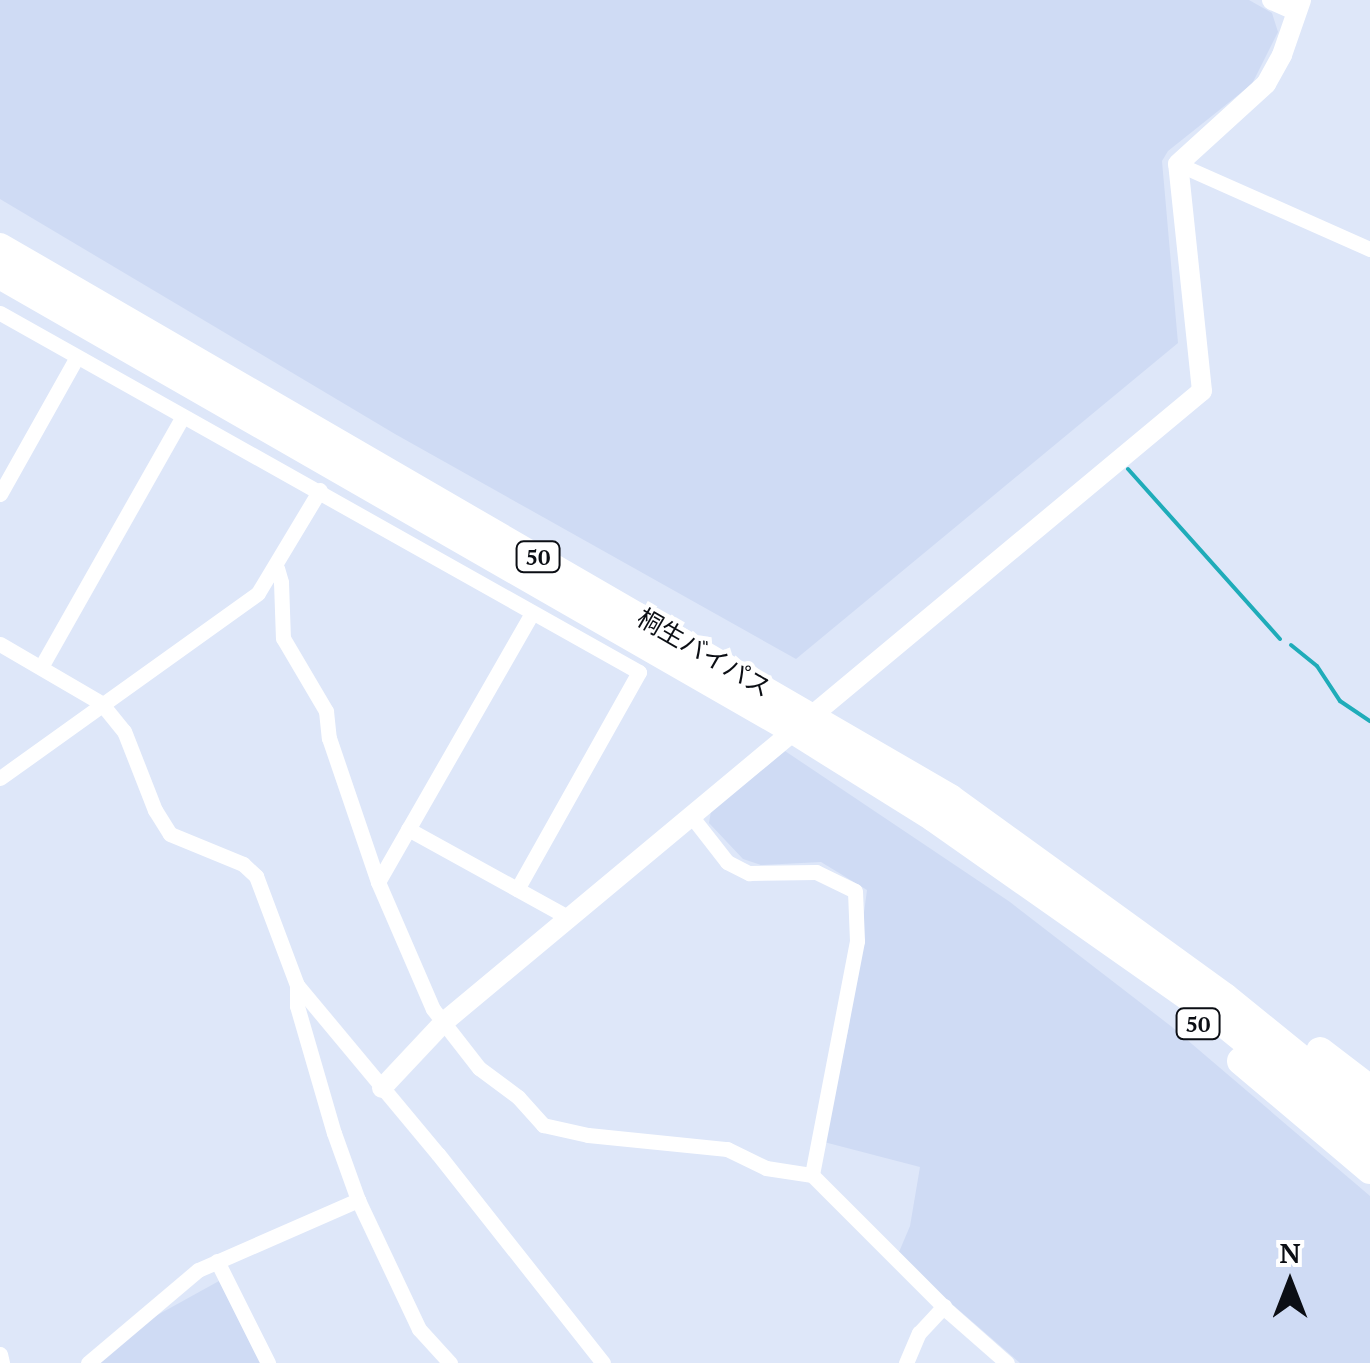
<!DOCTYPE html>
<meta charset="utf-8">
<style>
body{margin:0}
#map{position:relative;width:1370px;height:1363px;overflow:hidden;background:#dee7f9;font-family:"PT Serif","Noto Sans JP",serif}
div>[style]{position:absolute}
.built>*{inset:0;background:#cfdbf4}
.stream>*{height:4px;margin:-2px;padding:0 2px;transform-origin:2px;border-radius:2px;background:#1facb9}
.street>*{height:15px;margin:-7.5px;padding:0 7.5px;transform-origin:7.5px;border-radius:7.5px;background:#fff}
.secondary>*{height:20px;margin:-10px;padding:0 10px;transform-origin:10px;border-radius:10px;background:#fff}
.highway>*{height:28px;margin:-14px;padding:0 14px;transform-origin:14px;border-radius:14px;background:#fff}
span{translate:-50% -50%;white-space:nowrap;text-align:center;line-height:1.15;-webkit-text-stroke:9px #fff;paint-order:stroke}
.shield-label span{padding:2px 8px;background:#fff;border:2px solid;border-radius:8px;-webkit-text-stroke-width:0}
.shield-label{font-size:22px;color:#0b0e14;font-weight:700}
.street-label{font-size:25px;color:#0b0e14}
.north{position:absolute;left:1240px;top:1233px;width:100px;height:100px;-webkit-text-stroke:8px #fff;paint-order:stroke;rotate:0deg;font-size:28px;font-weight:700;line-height:40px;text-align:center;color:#0b0e14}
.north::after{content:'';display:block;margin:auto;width:35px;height:45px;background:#0b0e14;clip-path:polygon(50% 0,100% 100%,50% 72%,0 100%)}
</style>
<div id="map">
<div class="built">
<i style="clip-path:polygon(0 0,1249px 0,1272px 13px,1278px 32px,1252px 84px,1168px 151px,1162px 161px,1178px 343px,796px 659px,395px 434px,0 199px)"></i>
<i style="clip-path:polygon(785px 751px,1010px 902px,1172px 1027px,1370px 1196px,1370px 1363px,1020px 1363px,930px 1285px,899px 1252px,910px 1226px,920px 1167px,824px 1142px,849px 1026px,867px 890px,821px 862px,761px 865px,743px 859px,709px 823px,711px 811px)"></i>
<i style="clip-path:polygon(219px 1281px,260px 1363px,98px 1363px,152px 1318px)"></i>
</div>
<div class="stream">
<i style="left:1128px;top:469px;width:228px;rotate:48.2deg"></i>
<i style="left:1291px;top:645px;width:33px;rotate:39deg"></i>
<i style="left:1317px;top:666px;width:42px;rotate:56.7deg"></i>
<i style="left:1340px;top:701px;width:36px;rotate:34deg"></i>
</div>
<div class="street">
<i style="left:1178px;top:164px;width:210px;rotate:23.9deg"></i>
<i style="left:0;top:313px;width:733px;rotate:29.33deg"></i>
<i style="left:639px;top:672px;width:249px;rotate:119.3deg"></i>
<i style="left:0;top:494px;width:157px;rotate:-60.7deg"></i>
<i style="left:277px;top:568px;width:15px;rotate:74deg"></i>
<i style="left:281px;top:582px;width:56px;rotate:88deg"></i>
<i style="left:283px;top:638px;width:85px;rotate:59.5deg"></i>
<i style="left:326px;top:711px;width:27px;rotate:84deg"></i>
<i style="left:329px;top:738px;width:152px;rotate:71.2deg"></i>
<i style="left:378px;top:882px;width:138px;rotate:66.6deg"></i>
<i style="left:433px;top:1009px;width:75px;rotate:52.1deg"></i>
<i style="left:479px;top:1068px;width:49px;rotate:36.6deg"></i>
<i style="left:518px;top:1097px;width:38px;rotate:48deg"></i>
<i style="left:543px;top:1125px;width:46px;rotate:12.5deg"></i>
<i style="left:588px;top:1135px;width:140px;rotate:5.8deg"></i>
<i style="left:727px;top:1149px;width:43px;rotate:26deg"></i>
<i style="left:766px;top:1168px;width:47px;rotate:8.7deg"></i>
<i style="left:812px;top:1175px;width:194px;rotate:45deg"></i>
<i style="left:949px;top:1312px;width:77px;rotate:41.3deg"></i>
<i style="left:0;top:644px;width:117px;rotate:30.3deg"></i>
<i style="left:101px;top:703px;width:36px;rotate:51deg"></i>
<i style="left:124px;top:731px;width:85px;rotate:68.6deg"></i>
<i style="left:155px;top:810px;width:28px;rotate:58deg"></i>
<i style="left:170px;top:834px;width:79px;rotate:22.3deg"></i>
<i style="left:243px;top:864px;width:18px;rotate:43deg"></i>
<i style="left:256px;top:876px;width:116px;rotate:69.4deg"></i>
<i style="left:297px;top:985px;width:220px;rotate:50.2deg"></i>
<i style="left:438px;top:1154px;width:266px;rotate:51.7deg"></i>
<i style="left:41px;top:667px;width:286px;rotate:-60.5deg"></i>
<i style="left:0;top:778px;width:317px;rotate:-35.6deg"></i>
<i style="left:258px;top:593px;width:120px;rotate:-59deg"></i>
<i style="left:692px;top:817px;width:57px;rotate:52.1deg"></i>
<i style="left:727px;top:862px;width:25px;rotate:27deg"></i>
<i style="left:749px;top:873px;width:67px;rotate:-0.9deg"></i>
<i style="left:816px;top:872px;width:43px;rotate:26deg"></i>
<i style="left:855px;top:891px;width:50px;rotate:87.7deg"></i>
<i style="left:857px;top:941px;width:238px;rotate:100.9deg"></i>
<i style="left:408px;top:829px;width:184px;rotate:28.9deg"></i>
<i style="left:378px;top:882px;width:310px;rotate:-60.2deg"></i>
<i style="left:297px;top:985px;width:21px;rotate:90deg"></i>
<i style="left:297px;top:1006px;width:132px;rotate:73.8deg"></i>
<i style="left:334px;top:1133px;width:71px;rotate:70.3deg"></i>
<i style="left:358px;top:1200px;width:143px;rotate:64.7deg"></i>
<i style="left:419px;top:1329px;width:46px;rotate:47.6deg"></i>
<i style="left:217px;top:1261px;width:114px;rotate:63.4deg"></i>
<i style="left:0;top:1354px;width:9px;rotate:77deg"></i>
<i style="left:88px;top:1363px;width:144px;rotate:-40.2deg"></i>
<i style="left:198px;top:1270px;width:175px;rotate:-23.6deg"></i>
<i style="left:906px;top:1363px;width:33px;rotate:-67deg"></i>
<i style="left:919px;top:1333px;width:37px;rotate:-47deg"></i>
</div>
<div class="secondary">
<i style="left:1272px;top:0;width:27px;rotate:24deg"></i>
<i style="left:382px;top:1088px;width:91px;rotate:-46.8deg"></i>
<i style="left:444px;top:1022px;width:986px;rotate:-39.78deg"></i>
<i style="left:1202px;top:391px;width:228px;rotate:-96deg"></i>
<i style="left:1178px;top:164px;width:119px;rotate:-42.3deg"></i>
<i style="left:1266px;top:84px;width:33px;rotate:-61deg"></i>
<i style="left:1282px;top:55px;width:58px;rotate:-70.9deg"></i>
</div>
<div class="highway">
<i style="left:0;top:247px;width:1098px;rotate:30.11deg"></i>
<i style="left:950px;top:798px;width:339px;rotate:35.9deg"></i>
<i style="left:1225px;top:997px;width:187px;rotate:39.1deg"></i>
<i style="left:0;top:275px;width:916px;rotate:29.84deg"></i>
<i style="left:795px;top:731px;width:164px;rotate:32deg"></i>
<i style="left:934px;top:818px;width:339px;rotate:35.1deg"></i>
<i style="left:1211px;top:1013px;width:205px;rotate:39.1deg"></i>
<i style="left:1320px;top:1051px;width:63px;rotate:37.2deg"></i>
<i style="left:1241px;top:1061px;width:169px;rotate:40.2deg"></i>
</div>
<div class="shield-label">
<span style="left:538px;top:557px">50</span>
<span style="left:1198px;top:1024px">50</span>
</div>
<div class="street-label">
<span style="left:704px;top:653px;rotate:30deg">桐生バイパス</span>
</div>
<div class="north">N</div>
</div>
